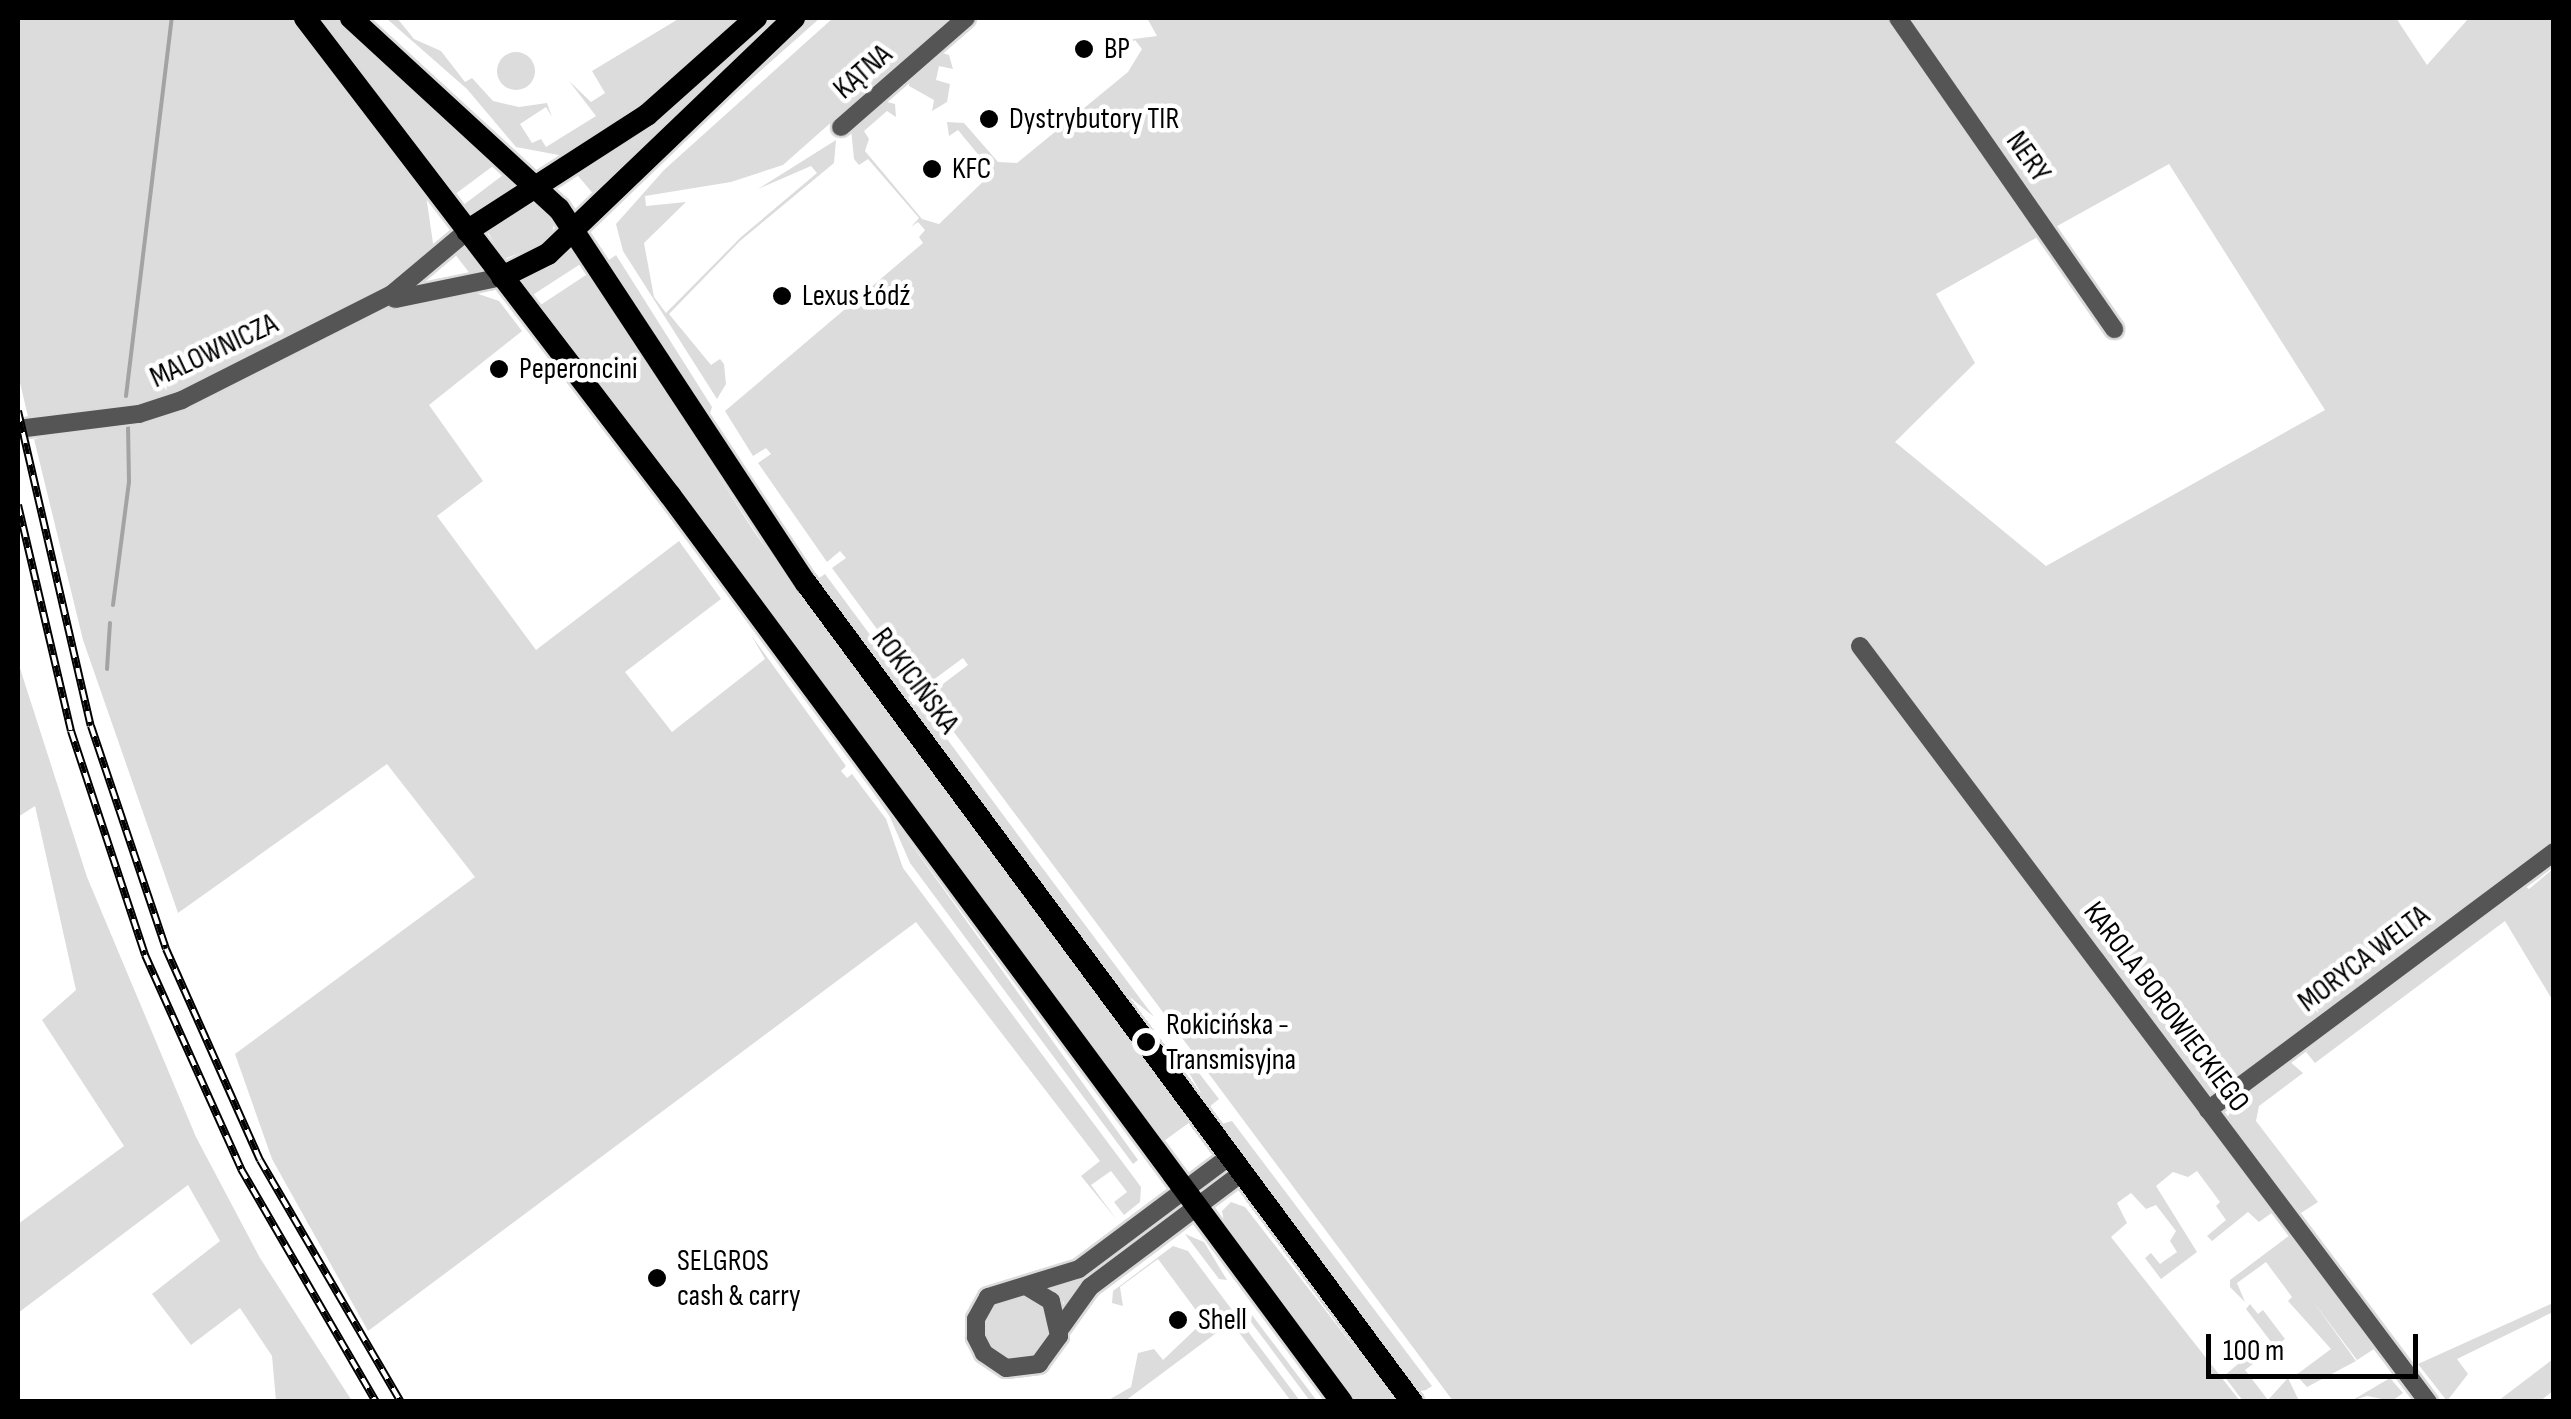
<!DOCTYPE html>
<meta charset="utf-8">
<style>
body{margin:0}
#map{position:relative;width:2571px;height:1419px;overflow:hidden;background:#fff;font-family:"Sofia Sans Condensed",sans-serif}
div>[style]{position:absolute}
.green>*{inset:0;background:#dcdcdc}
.round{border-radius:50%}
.stream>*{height:4px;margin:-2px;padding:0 2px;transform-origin:2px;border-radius:2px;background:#a3a3a3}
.roads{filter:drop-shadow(2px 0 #dbdbdb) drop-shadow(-2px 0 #dbdbdb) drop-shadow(0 2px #dbdbdb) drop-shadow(0 -2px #dbdbdb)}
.minor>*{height:18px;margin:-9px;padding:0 9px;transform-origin:9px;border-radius:9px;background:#555}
.major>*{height:22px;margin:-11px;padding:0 11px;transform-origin:11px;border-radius:11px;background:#000}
.rail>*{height:8px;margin-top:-4px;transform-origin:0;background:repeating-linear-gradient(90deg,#fff 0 11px,#000 0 22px);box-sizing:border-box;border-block:2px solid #000}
.dots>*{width:28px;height:28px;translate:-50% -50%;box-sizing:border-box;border:5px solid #fff;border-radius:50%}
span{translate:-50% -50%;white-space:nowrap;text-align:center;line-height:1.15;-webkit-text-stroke:9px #fff;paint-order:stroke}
.poi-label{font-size:30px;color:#000}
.left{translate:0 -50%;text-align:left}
.street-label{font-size:30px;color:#000}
.frame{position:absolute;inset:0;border:20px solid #000;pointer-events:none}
.scale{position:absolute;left:2206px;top:1334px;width:212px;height:45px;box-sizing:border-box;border:5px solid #000;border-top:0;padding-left:12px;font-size:30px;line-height:35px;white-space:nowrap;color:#000;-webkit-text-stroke:8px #fff;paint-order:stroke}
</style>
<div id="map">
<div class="green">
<i style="clip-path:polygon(18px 18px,292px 18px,426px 195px,434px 250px,380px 292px,159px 402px,29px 421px,18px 374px)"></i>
<i style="clip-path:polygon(319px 18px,335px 18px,497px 163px,454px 195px)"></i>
<i style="clip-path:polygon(386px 18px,397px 18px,414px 39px,441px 51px,465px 82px,472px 78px,493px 101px,519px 107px,547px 103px,552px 117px,546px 107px,520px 124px,532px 143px,541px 139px,546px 147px,596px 116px,569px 81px,591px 102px,605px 93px,592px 71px,680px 18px,743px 18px,648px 103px,564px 156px,516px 147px,467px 89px)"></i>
<i style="clip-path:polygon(767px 18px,782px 18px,596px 197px,573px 170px,699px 81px)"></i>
<i style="clip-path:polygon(807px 18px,820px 18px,723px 104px,747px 74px)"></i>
<i style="clip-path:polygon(833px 18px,949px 18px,783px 165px,731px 182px,645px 196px,646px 206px,686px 202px,644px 243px,654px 297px,666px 313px,741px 237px,817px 173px,811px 166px,758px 189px,836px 140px,834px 163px,740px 241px,669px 314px,711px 365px,720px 359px,724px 364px,726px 384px,717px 399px,623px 251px,616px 224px,664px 170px)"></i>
<i style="clip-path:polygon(1147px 18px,1895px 18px,2043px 234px,1936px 294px,1975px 363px,1895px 442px,2046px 566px,2325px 410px,2169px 164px,2050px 230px,1903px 18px,2396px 18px,2427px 65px,2469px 18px,2553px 18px,2553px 841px,2203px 1105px,2273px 1212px,2259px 1222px,2248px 1212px,2212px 1241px,2207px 1236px,2226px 1220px,2216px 1206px,2220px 1202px,2197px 1171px,2188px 1177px,2173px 1172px,2156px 1186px,2197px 1252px,2161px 1279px,2145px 1258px,2151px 1253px,2160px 1264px,2177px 1252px,2170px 1241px,2176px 1231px,2156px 1205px,2146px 1209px,2131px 1193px,2117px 1203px,2127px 1223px,2111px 1237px,2240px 1401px,1453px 1401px,927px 696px,968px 665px,963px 658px,921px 689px,832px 568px,846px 558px,840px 551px,827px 562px,758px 463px,771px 454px,766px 448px,753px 456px,725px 411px,923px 243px,919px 237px,925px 230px,918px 222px,911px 227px,919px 218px,868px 159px,859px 165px,854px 159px,851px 129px,883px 101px,895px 104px,896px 117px,887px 111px,864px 131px,869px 139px,865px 151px,922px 219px,939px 224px,991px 174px,983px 164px,980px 173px,975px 165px,981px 158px,958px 130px,949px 136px,947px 122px,964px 123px,998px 162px,1017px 163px,1128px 72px,1142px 49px,1135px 40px,1126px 47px,1126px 40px,1157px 36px)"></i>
<i class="round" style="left:497px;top:52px;width:38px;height:38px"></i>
<i style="clip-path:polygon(939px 52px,949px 55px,953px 69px,939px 66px,936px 80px,950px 84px,947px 102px,932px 111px,934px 100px,909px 86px,910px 76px)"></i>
<i style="clip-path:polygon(507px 172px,516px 185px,469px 215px,462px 206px)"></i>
<i style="clip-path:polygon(533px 200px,554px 222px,551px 241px,504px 259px,487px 231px)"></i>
<i style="clip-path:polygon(465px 243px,489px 271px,471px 275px,454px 253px)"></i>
<i style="clip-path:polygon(570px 247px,582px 263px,531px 296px,520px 280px)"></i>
<i style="clip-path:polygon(616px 255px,712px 407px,709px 417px,609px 260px)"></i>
<i style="clip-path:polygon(589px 273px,755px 533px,1190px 1122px,1164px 1141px,539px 306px)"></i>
<i style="clip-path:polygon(467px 290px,499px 301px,522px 331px,429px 405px,483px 481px,437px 516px,536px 650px,679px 541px,721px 599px,625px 672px,672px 732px,765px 659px,751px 635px,846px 766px,841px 771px,847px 778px,852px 774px,886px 819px,903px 868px,1141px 1187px,1140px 1202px,1124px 1215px,1114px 1202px,1127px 1192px,1111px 1171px,1091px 1185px,1117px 1220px,1081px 1176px,1100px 1161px,916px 922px,368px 1331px,272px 1159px,235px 1054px,475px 877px,387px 764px,178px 913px,83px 640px,34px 439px,158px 417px,380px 310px)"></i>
<i style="clip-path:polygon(825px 574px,914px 694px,906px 698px,827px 591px,819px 578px)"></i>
<i style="clip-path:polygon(18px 662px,87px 877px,196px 1137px,260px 1258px,352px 1401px,276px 1401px,272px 1356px,240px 1308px,191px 1345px,152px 1294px,220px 1241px,188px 1185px,18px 1313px,18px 1224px,124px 1146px,42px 1020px,76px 990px,35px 806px,18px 817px)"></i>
<i style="clip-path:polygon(919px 701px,1035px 858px,1154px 1017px,1125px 993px,913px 706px)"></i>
<i style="clip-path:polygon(858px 770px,1138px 1160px,1133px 1164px,910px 863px,890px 817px)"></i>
<i style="clip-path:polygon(2553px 869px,2553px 1001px,2505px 921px,2315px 1063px,2306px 1052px,2522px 884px,2529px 889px)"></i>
<i style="clip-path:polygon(1182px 1051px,1219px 1099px,1209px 1107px,1178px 1054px)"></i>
<i style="clip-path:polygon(2288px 1060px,2303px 1073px,2259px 1106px,2256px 1121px,2318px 1202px,2301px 1213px,2227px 1119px,2236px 1099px)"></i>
<i style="clip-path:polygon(1232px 1121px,1432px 1386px,1426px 1390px,1420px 1391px,1222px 1124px)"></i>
<i style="clip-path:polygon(1231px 1202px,1245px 1207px,1396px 1401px,1357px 1401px,1224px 1222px,1222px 1211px)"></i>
<i style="clip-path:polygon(1155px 1222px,1065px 1304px,1053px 1288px,1077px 1278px)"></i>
<i style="clip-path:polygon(1185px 1234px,1204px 1242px,1227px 1280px,1219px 1279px)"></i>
<i style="clip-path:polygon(2290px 1235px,2374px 1349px,2357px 1360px,2312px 1300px,2356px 1361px,2307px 1387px,2296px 1375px,2331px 1349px,2288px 1301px,2292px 1297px,2266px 1262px,2237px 1283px,2245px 1302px,2230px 1287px,2230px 1280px)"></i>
<i style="clip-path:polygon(1173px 1246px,1188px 1251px,1300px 1401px,1291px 1401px,1231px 1322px,1125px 1401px,1107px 1401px,1131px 1387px,1138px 1353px,1154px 1349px,1163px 1360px,1204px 1321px,1158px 1259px,1120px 1287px,1123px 1306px,1112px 1303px,1113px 1291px)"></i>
<i class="round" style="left:986px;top:1295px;width:64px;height:64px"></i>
<i style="clip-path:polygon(2553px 1303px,2553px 1312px,2457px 1359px,2468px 1374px,2447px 1401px,2418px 1364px)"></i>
<i style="clip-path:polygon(2250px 1304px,2258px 1314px,2263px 1310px,2285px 1339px,2275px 1347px,2246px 1309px)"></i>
<i style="clip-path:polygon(1252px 1315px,1317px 1401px,1310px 1401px,1251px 1322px)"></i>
<i style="clip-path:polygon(2259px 1346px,2266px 1354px,2245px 1370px,2268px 1400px,2288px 1378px,2299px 1401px,2243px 1401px,2224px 1376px)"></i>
<i style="clip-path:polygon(2553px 1359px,2553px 1391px,2540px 1401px,2498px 1401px)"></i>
<i style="clip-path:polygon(2390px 1378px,2403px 1393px,2392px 1401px,2367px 1396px,2351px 1401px)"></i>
</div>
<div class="stream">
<i style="left:126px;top:396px;width:381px;rotate:-83.1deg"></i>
<i style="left:113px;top:605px;width:124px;rotate:-82.6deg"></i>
<i style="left:129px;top:482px;width:56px;rotate:-91deg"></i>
<i style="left:107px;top:669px;width:46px;rotate:-86.3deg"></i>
</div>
<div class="roads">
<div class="minor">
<i style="left:1898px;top:18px;width:379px;rotate:55.2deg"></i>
<i style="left:841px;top:127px;width:166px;rotate:-41.1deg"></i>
<i style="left:395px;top:299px;width:109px;rotate:-11.6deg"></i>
<i style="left:18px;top:429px;width:122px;rotate:-7.1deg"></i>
<i style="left:139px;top:414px;width:45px;rotate:-18deg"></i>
<i style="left:182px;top:400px;width:235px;rotate:-26.8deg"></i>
<i style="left:392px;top:294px;width:98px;rotate:-40deg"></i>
<i style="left:1860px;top:646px;width:946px;rotate:53.08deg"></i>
<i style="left:2208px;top:1110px;width:432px;rotate:-36.7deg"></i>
<i style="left:1026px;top:1286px;width:29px;rotate:31deg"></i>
<i style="left:1051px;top:1301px;width:36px;rotate:77deg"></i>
<i style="left:1059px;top:1336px;width:34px;rotate:126deg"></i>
<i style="left:1039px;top:1364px;width:33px;rotate:173deg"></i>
<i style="left:1006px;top:1368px;width:27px;rotate:-146deg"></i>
<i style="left:984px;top:1353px;width:18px;rotate:-117deg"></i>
<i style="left:976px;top:1337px;width:18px;rotate:-90deg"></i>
<i style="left:976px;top:1319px;width:25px;rotate:-61deg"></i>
<i style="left:988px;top:1297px;width:95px;rotate:-17.1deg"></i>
<i style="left:1079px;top:1269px;width:189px;rotate:-36.8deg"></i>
<i style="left:1060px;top:1329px;width:52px;rotate:-54.5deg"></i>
<i style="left:1090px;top:1287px;width:190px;rotate:-36.9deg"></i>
</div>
<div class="major">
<i style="left:305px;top:18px;width:601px;rotate:52.58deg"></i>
<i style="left:670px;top:495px;width:1129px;rotate:53.47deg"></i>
<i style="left:351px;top:18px;width:282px;rotate:42.6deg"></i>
<i style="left:559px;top:209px;width:448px;rotate:56.6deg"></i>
<i style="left:806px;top:583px;width:1019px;rotate:53.5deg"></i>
<i style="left:467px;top:231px;width:214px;rotate:-32.8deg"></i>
<i style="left:647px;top:115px;width:146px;rotate:-41.7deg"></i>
<i style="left:502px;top:277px;width:51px;rotate:-26.6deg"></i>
<i style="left:548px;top:254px;width:341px;rotate:-43.8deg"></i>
</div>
</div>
<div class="rail">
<i style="left:18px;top:411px;width:323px;rotate:77deg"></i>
<i style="left:91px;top:726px;width:235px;rotate:71.4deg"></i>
<i style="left:166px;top:949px;width:231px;rotate:66deg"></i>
<i style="left:260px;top:1160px;width:280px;rotate:59.8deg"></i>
<i style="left:18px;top:505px;width:232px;rotate:76.8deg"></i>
<i style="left:71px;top:731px;width:236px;rotate:71.7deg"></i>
<i style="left:145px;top:955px;width:235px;rotate:65.8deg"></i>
<i style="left:241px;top:1169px;width:269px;rotate:59.9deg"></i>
</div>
<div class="dots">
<i style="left:1084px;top:49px;background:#000"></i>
<i style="left:989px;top:119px;background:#000"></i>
<i style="left:932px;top:169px;background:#000"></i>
<i style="left:782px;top:296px;background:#000"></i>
<i style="left:499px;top:369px;background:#000"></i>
<i style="left:1146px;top:1042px;background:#000"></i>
<i style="left:657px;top:1278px;background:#000"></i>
<i style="left:1178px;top:1320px;background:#000"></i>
</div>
<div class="poi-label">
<span class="left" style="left:1104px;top:49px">BP</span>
<span class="left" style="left:1009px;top:119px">Dystrybutory TIR</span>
<span class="left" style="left:952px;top:169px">KFC</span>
<span class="left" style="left:802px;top:296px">Lexus Łódź</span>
<span class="left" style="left:519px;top:369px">Peperoncini</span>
<span class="left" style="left:1166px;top:1042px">Rokicińska -<br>Transmisyjna</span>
<span class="left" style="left:677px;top:1278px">SELGROS<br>cash &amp; carry</span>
<span class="left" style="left:1198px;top:1320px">Shell</span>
</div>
<div class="street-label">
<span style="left:863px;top:72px;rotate:-41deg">KĄTNA</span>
<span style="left:2028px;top:157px;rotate:55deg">NERY</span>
<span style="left:214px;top:351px;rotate:-25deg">MALOWNICZA</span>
<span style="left:915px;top:681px;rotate:53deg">ROKICIŃSKA</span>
<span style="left:2364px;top:959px;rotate:-37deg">MORYCA WELTA</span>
<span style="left:2166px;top:1007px;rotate:53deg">KAROLA BOROWIECKIEGO</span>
</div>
<div class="frame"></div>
<div class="scale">100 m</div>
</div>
